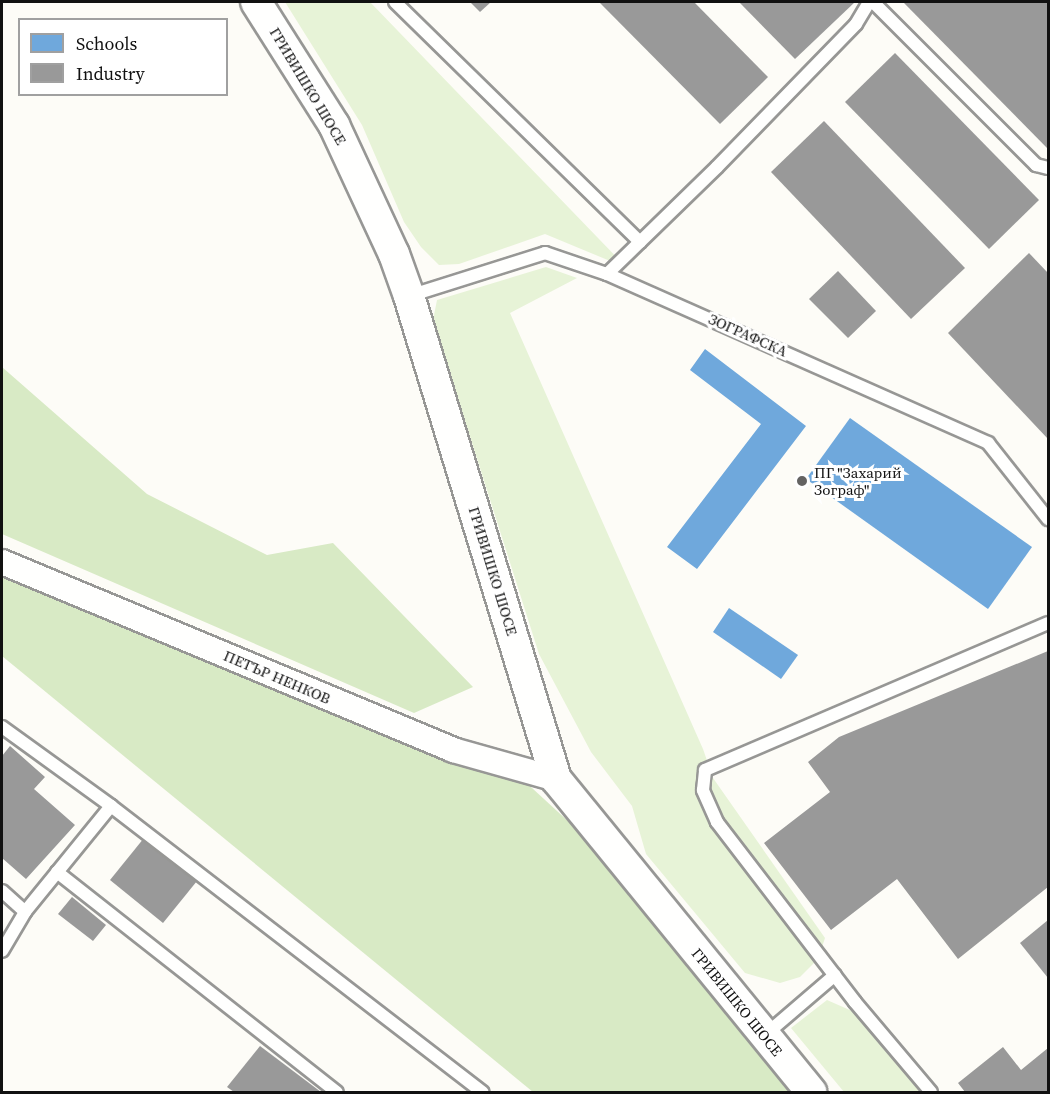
<!DOCTYPE html>
<meta charset="utf-8">
<style>
body{margin:0}
#map{position:relative;width:1050px;height:1094px;overflow:hidden;background:#fdfcf7;font-family:"Source Serif 4",serif}
div>[style]{position:absolute}
.green>*{inset:0;background:#e7f3d7}
.forest>*{inset:0;background:#d8eac5}
.schools>*{inset:0;background:#6fa8dc}
.industry>*{inset:0;background:#999}
.roads{filter:drop-shadow(2px 0 #979795) drop-shadow(-2px 0 #979795) drop-shadow(0 2px #979795) drop-shadow(0 -2px #979795)}
.service>*{height:12px;margin:-6px;padding:0 6px;transform-origin:6px;border-radius:6px;background:#fffffe}
.minor>*{height:24px;margin:-12px;padding:0 12px;transform-origin:12px;border-radius:12px;background:#fffffe}
.tertiary>*{height:30px;margin:-15px;padding:0 15px;transform-origin:15px;border-radius:15px;background:#fffffe}
.dots>*{width:16px;height:16px;translate:-50% -50%;box-sizing:border-box;border:3px solid #fff;border-radius:50%}
span{translate:-50% -50%;white-space:nowrap;text-align:center;line-height:1.15;-webkit-text-stroke:6px #fff;paint-order:stroke}
.street-label{font-size:15px;color:#111}
.poi-label{font-size:15px;color:#111}
.left{translate:0 -50%;text-align:left}
.frame{position:absolute;inset:0;border:3px solid #111;pointer-events:none}
.legend{position:absolute;left:18px;top:18px;width:210px;height:78px;box-sizing:border-box;background:#fff;border:2px solid #a0a0a0;margin:0;padding:8px 10px;list-style:none;font-size:18px;color:#111}
.legend li{display:flex;align-items:center;gap:12px;height:30px}
.legend b{width:30px;border:2px solid #a0a0a0}
</style>
<div id="map">
<div class="green">
<i style="clip-path:polygon(285px 2px,370px 2px,627px 268px,545px 234px,459px 264px,439px 265px,421px 247px,404px 222px,362px 125px)"></i>
<i style="clip-path:polygon(546px 267px,577px 278px,510px 313px,703px 749px,713px 778px,825px 938px,818px 959px,800px 977px,780px 983px,745px 973px,646px 854px,632px 806px,591px 752px,539px 654px,433px 320px,437px 300px)"></i>
<i style="clip-path:polygon(827px 1000px,852px 1011px,920px 1092px,844px 1092px,791px 1028px)"></i>
</div>
<div class="forest">
<i style="clip-path:polygon(2px 367px,147px 494px,267px 555px,333px 543px,473px 687px,414px 713px,2px 534px)"></i>
<i style="clip-path:polygon(2px 555px,519px 776px,582px 834px,793px 1092px,533px 1092px,2px 656px)"></i>
</div>
<div class="schools">
<i style="clip-path:polygon(705px 349px,806px 426px,697px 569px,667px 547px,761px 424px,690px 370px)"></i>
<i style="clip-path:polygon(850px 418px,1032px 547px,988px 609px,806px 479px)"></i>
<i style="clip-path:polygon(729px 608px,798px 655px,781px 679px,713px 632px)"></i>
</div>
<div class="industry">
<i style="clip-path:polygon(470px 2px,491px 2px,480px 12px)"></i>
<i style="clip-path:polygon(599px 2px,694px 2px,768px 77px,720px 124px)"></i>
<i style="clip-path:polygon(739px 2px,855px 2px,795px 59px)"></i>
<i style="clip-path:polygon(903px 2px,1048px 2px,1048px 149px)"></i>
<i style="clip-path:polygon(895px 53px,1039px 200px,989px 249px,845px 102px)"></i>
<i style="clip-path:polygon(824px 121px,965px 268px,911px 319px,771px 172px)"></i>
<i style="clip-path:polygon(1029px 253px,1048px 273px,1048px 439px,948px 333px)"></i>
<i style="clip-path:polygon(838px 271px,876px 311px,848px 338px,809px 299px)"></i>
<i style="clip-path:polygon(1048px 651px,1048px 887px,958px 959px,897px 879px,831px 930px,764px 843px,830px 792px,808px 762px,839px 737px)"></i>
<i style="clip-path:polygon(10px 746px,45px 777px,34px 789px,75px 825px,26px 879px,2px 858px,2px 756px)"></i>
<i style="clip-path:polygon(144px 838px,197px 881px,163px 923px,110px 880px)"></i>
<i style="clip-path:polygon(72px 897px,106px 925px,93px 941px,58px 914px)"></i>
<i style="clip-path:polygon(1048px 920px,1048px 978px,1020px 943px)"></i>
<i style="clip-path:polygon(260px 1046px,321px 1092px,234px 1092px,227px 1087px)"></i>
<i style="clip-path:polygon(1003px 1047px,1021px 1070px,1048px 1048px,1048px 1092px,965px 1092px,958px 1083px)"></i>
</div>
<div class="roads">
<div class="service">
<i style="left:395px;top:2px;width:343px;rotate:44.4deg"></i>
<i style="left:873px;top:2px;width:231px;rotate:45deg"></i>
<i style="left:1036px;top:165px;width:12px;rotate:14deg"></i>
<i style="left:607px;top:274px;width:153px;rotate:-44.2deg"></i>
<i style="left:717px;top:167px;width:199px;rotate:-45.8deg"></i>
<i style="left:856px;top:24px;width:26px;rotate:-59deg"></i>
<i style="left:409px;top:296px;width:143px;rotate:-17.5deg"></i>
<i style="left:545px;top:253px;width:65px;rotate:18.7deg"></i>
<i style="left:607px;top:274px;width:417px;rotate:23.9deg"></i>
<i style="left:988px;top:443px;width:97px;rotate:51.7deg"></i>
<i style="left:2px;top:727px;width:135px;rotate:35.9deg"></i>
<i style="left:111px;top:806px;width:136px;rotate:129.1deg"></i>
<i style="left:111px;top:806px;width:469px;rotate:37.6deg"></i>
<i style="left:57px;top:872px;width:356px;rotate:38.2deg"></i>
<i style="left:2px;top:891px;width:31px;rotate:42deg"></i>
<i style="left:25px;top:912px;width:45px;rotate:120.5deg"></i>
<i style="left:765px;top:1035px;width:92px;rotate:-40.6deg"></i>
<i style="left:931px;top:1092px;width:118px;rotate:-130.2deg"></i>
<i style="left:855px;top:1002px;width:227px;rotate:-127.5deg"></i>
<i style="left:717px;top:822px;width:35px;rotate:-114deg"></i>
<i style="left:703px;top:790px;width:20px;rotate:-84deg"></i>
<i style="left:705px;top:770px;width:373px;rotate:-23.2deg"></i>
</div>
<div class="minor">
<i style="left:2px;top:562px;width:489px;rotate:22.6deg"></i>
<i style="left:453px;top:750px;width:107px;rotate:15.7deg"></i>
</div>
<div class="tertiary">
<i style="left:256px;top:2px;width:146px;rotate:57.6deg"></i>
<i style="left:334px;top:125px;width:142px;rotate:65.1deg"></i>
<i style="left:394px;top:254px;width:45px;rotate:70.3deg"></i>
<i style="left:409px;top:296px;width:505px;rotate:73.07deg"></i>
<i style="left:556px;top:779px;width:404px;rotate:50.8deg"></i>
</div>
</div>
<div class="dots">
<i style="left:802px;top:481px;background:#646362"></i>
</div>
<div class="street-label">
<span style="left:308px;top:86px;rotate:59deg">ГРИВИШКО ШОСЕ</span>
<span style="left:748px;top:335px;rotate:24deg">ЗОГРАФСКА</span>
<span style="left:493px;top:571px;rotate:73deg">ГРИВИШКО ШОСЕ</span>
<span style="left:277px;top:677px;rotate:23deg">ПЕТЪР НЕНКОВ</span>
<span style="left:737px;top:1002px;rotate:51deg">ГРИВИШКО ШОСЕ</span>
</div>
<div class="poi-label">
<span class="left" style="left:814px;top:481px">ПГ "Захарий<br>Зограф"</span>
</div>
<div class="frame"></div>
<ul class="legend">
<li><b style="height:16px;background:#6fa8dc"></b>Schools</li>
<li><b style="height:16px;background:#999"></b>Industry</li>
</ul>
</div>
